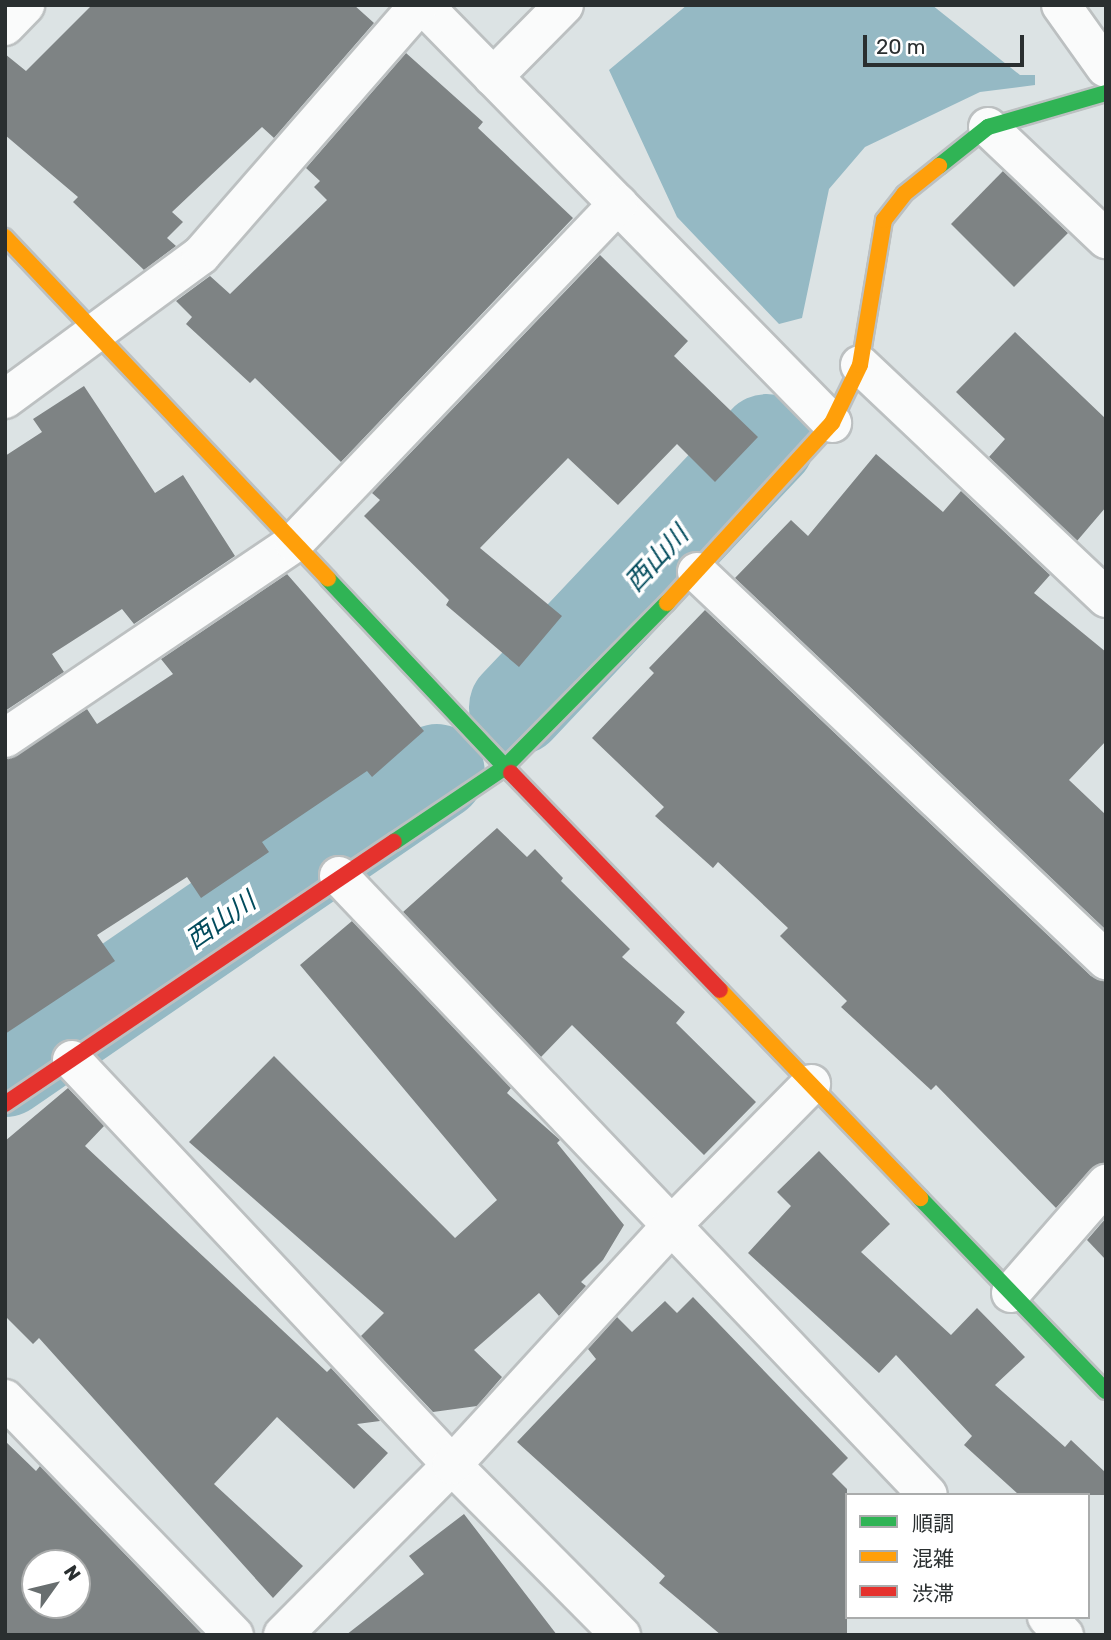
<!DOCTYPE html>
<meta charset="utf-8">
<style>
body{margin:0}
#map{position:relative;width:1111px;height:1640px;overflow:hidden;background:#dce3e4;font-family:Rubik,"Noto Sans JP",sans-serif}
div>[style]{position:absolute}
.water>*{inset:0;background:#95b9c4}
.river>*{height:96px;margin:-48px;padding:0 48px;transform-origin:48px;border-radius:48px;background:#95b9c4}
.building>*{inset:0;background:#7e8384}
.roads{filter:drop-shadow(2px 0 #bcc0c1) drop-shadow(-2px 0 #bcc0c1) drop-shadow(0 2px #bcc0c1) drop-shadow(0 -2px #bcc0c1)}
.street>*{height:38px;margin:-19px;padding:0 19px;transform-origin:19px;border-radius:19px;background:#fafbfb}
.fast>*{height:16px;margin:-8px;padding:0 8px;transform-origin:8px;border-radius:8px;background:#30b455}
.slow>*{height:16px;margin:-8px;padding:0 8px;transform-origin:8px;border-radius:8px;background:#ff9f0a}
.jam>*{height:16px;margin:-8px;padding:0 8px;transform-origin:8px;border-radius:8px;background:#e5322d}
span{translate:-50% -50%;white-space:nowrap;text-align:center;line-height:1.15;-webkit-text-stroke:7px #fff;paint-order:stroke}
.water-label{font-size:26px;color:#024b5c;font-style:italic}
.frame{position:absolute;inset:0;border:7px solid #2a2f30;pointer-events:none}
.legend{position:absolute;left:845px;top:1493px;width:245px;height:126px;box-sizing:border-box;background:#fff;border:2px solid #aaacac;margin:0;padding:9px 12px;list-style:none;font-size:21px;color:#2a2f30}
.legend li{display:flex;align-items:center;gap:14px;height:35px}
.legend b{width:35px;border:2px solid #aaacac}
.north{position:absolute;left:21px;top:1549px;width:70px;height:70px;box-sizing:border-box;background:#fff;border:2px solid #aaacac;border-radius:50%;rotate:56deg;font-size:19px;font-weight:700;line-height:28px;text-align:center;color:#2a2f30}
.north::after{content:'';display:block;margin:auto;width:24px;height:32px;background:#686e6f;clip-path:polygon(50% 0,100% 100%,50% 72%,0 100%)}
.scale{position:absolute;left:863px;top:35px;width:161px;height:32px;box-sizing:border-box;border:4px solid #2a2f30;border-top:0;padding-left:9px;font-size:21px;line-height:24px;white-space:nowrap;color:#2a2f30;-webkit-text-stroke:5px #fff;paint-order:stroke}
</style>
<div id="map">
<div class="water">
<i style="clip-path:polygon(687px 5px,932px 5px,1020px 75px,1035px 75px,1035px 85px,980px 92px,865px 147px,829px 189px,802px 318px,779px 324px,677px 217px,609px 70px)"></i>
</div>
<div class="river">
<i style="left:517px;top:707px;width:364px;rotate:-46.7deg"></i>
<i style="left:5px;top:1069px;width:524px;rotate:-34.51deg"></i>
</div>
<div class="building">
<i style="clip-path:polygon(92px 5px,354px 5px,374px 23px,274px 138px,262px 127px,172px 212px,183px 222px,167px 238px,176px 246px,144px 270px,73px 202px,78px 197px,5px 135px,5px 54px,26px 71px)"></i>
<i style="clip-path:polygon(406px 53px,483px 122px,478px 128px,573px 218px,341px 462px,255px 378px,250px 383px,186px 324px,192px 317px,176px 301px,210px 276px,230px 294px,327px 200px,314px 187px,320px 181px,306px 168px)"></i>
<i style="clip-path:polygon(1003px 171px,1068px 233px,1014px 287px,951px 224px)"></i>
<i style="clip-path:polygon(600px 255px,688px 341px,674px 356px,758px 437px,715px 482px,677px 444px,618px 505px,568px 458px,480px 548px,562px 616px,519px 667px,446px 605px,449px 600px,364px 516px,380px 500px,372px 493px)"></i>
<i style="clip-path:polygon(1015px 332px,1106px 419px,1106px 507px,1077px 541px,989px 457px,1005px 439px,956px 392px)"></i>
<i style="clip-path:polygon(84px 386px,155px 493px,183px 475px,235px 556px,134px 624px,122px 609px,52px 654px,64px 672px,5px 711px,5px 456px,42px 432px,33px 419px)"></i>
<i style="clip-path:polygon(876px 454px,943px 512px,961px 491px,1050px 575px,1034px 593px,1106px 652px,1106px 741px,1069px 780px,1106px 815px,1106px 930px,735px 578px,791px 520px,808px 536px)"></i>
<i style="clip-path:polygon(287px 574px,424px 731px,372px 777px,367px 771px,262px 842px,269px 852px,201px 898px,187px 877px,97px 935px,115px 961px,5px 1034px,5px 760px,87px 709px,97px 724px,173px 674px,161px 659px)"></i>
<i style="clip-path:polygon(705px 610px,1091px 976px,1106px 981px,1106px 1163px,1090px 1170px,1056px 1208px,936px 1085px,931px 1090px,841px 1007px,847px 1001px,780px 936px,788px 928px,718px 862px,713px 868px,655px 816px,664px 807px,592px 738px,654px 673px,649px 668px)"></i>
<i style="clip-path:polygon(497px 828px,527px 857px,535px 849px,563px 878px,561px 881px,630px 949px,622px 957px,685px 1012px,676px 1023px,756px 1102px,704px 1155px,572px 1025px,541px 1057px,403px 912px)"></i>
<i style="clip-path:polygon(352px 921px,511px 1088px,507px 1093px,560px 1140px,557px 1143px,624px 1225px,603px 1260px,581px 1282px,586px 1286px,559px 1316px,539px 1293px,474px 1350px,502px 1377px,477px 1406px,433px 1412px,361px 1336px,384px 1313px,189px 1142px,274px 1056px,455px 1238px,497px 1200px,300px 965px)"></i>
<i style="clip-path:polygon(68px 1088px,104px 1126px,85px 1146px,327px 1372px,331px 1368px,380px 1421px,357px 1424px,388px 1453px,354px 1489px,277px 1417px,214px 1484px,303px 1566px,273px 1598px,39px 1338px,33px 1344px,5px 1316px,5px 1141px)"></i>
<i style="clip-path:polygon(819px 1151px,890px 1224px,861px 1252px,951px 1335px,977px 1308px,1025px 1357px,995px 1385px,1065px 1447px,1071px 1440px,1106px 1473px,1106px 1495px,1019px 1495px,964px 1445px,972px 1436px,896px 1355px,879px 1373px,748px 1253px,791px 1206px,777px 1192px)"></i>
<i style="clip-path:polygon(1106px 1218px,1106px 1260px,1087px 1240px)"></i>
<i style="clip-path:polygon(693px 1297px,848px 1458px,832px 1474px,847px 1489px,847px 1635px,721px 1635px,659px 1583px,665px 1576px,517px 1442px,596px 1359px,588px 1349px,617px 1317px,632px 1332px,665px 1301px,677px 1313px)"></i>
<i style="clip-path:polygon(evenodd,5px 1441px,36px 1471px,40px 1466px,203px 1635px,5px 1635px,5px 1441px,35px 1563px,77px 1563px,77px 1605px,35px 1605px,35px 1563px)"></i>
<i style="clip-path:polygon(464px 1514px,557px 1635px,346px 1635px,424px 1574px,409px 1556px)"></i>
</div>
<div class="roads">
<div class="street">
<i style="left:423px;top:5px;width:585px;rotate:45.62deg"></i>
<i style="left:1061px;top:5px;width:77px;rotate:54.5deg"></i>
<i style="left:5px;top:26px;width:29px;rotate:-46deg"></i>
<i style="left:493px;top:77px;width:101px;rotate:-45.4deg"></i>
<i style="left:988px;top:127px;width:163px;rotate:43.5deg"></i>
<i style="left:860px;top:365px;width:339px;rotate:43.4deg"></i>
<i style="left:5px;top:399px;width:243px;rotate:-36.3deg"></i>
<i style="left:201px;top:255px;width:332px;rotate:-48.9deg"></i>
<i style="left:697px;top:572px;width:564px;rotate:43.49deg"></i>
<i style="left:5px;top:738px;width:349px;rotate:-34deg"></i>
<i style="left:294px;top:543px;width:469px;rotate:-46.3deg"></i>
<i style="left:339px;top:876px;width:854px;rotate:46.42deg"></i>
<i style="left:72px;top:1060px;width:555px;rotate:46.82deg"></i>
<i style="left:452px;top:1465px;width:240px;rotate:45.2deg"></i>
<i style="left:1011px;top:1293px;width:145px;rotate:-48.9deg"></i>
<i style="left:5px;top:1399px;width:329px;rotate:45.9deg"></i>
<i style="left:1047px;top:1617px;width:25px;rotate:47deg"></i>
<i style="left:283px;top:1635px;width:240px;rotate:-45.2deg"></i>
<i style="left:452px;top:1465px;width:323px;rotate:-47.5deg"></i>
<i style="left:670px;top:1227px;width:201px;rotate:-45.4deg"></i>
</div>
<div class="fast">
<i style="left:939px;top:166px;width:63px;rotate:-38.5deg"></i>
<i style="left:988px;top:127px;width:123px;rotate:-16.1deg"></i>
<i style="left:328px;top:579px;width:267px;rotate:46.7deg"></i>
<i style="left:394px;top:842px;width:134px;rotate:-34deg"></i>
<i style="left:505px;top:767px;width:231px;rotate:-45.4deg"></i>
<i style="left:920px;top:1198px;width:268px;rotate:46.1deg"></i>
</div>
<div class="slow">
<i style="left:5px;top:237px;width:470px;rotate:46.6deg"></i>
<i style="left:667px;top:603px;width:244px;rotate:-47.5deg"></i>
<i style="left:832px;top:423px;width:64px;rotate:-64.2deg"></i>
<i style="left:860px;top:365px;width:147px;rotate:-80.6deg"></i>
<i style="left:884px;top:220px;width:33px;rotate:-52deg"></i>
<i style="left:904px;top:194px;width:45px;rotate:-38.7deg"></i>
<i style="left:720px;top:990px;width:289px;rotate:46.1deg"></i>
</div>
<div class="jam">
<i style="left:511px;top:773px;width:301px;rotate:46.1deg"></i>
<i style="left:5px;top:1104px;width:469px;rotate:-34deg"></i>
</div>
</div>
<div class="water-label">
<span style="left:657px;top:559px;rotate:-47deg">西山川</span>
<span style="left:221px;top:921px;rotate:-35deg">西山川</span>
</div>
<div class="frame"></div>
<ul class="legend">
<li><b style="height:9px;background:#30b455"></b>順調</li>
<li><b style="height:9px;background:#ff9f0a"></b>混雑</li>
<li><b style="height:9px;background:#e5322d"></b>渋滞</li>
</ul>
<div class="north">N</div>
<div class="scale">20 m</div>
</div>
